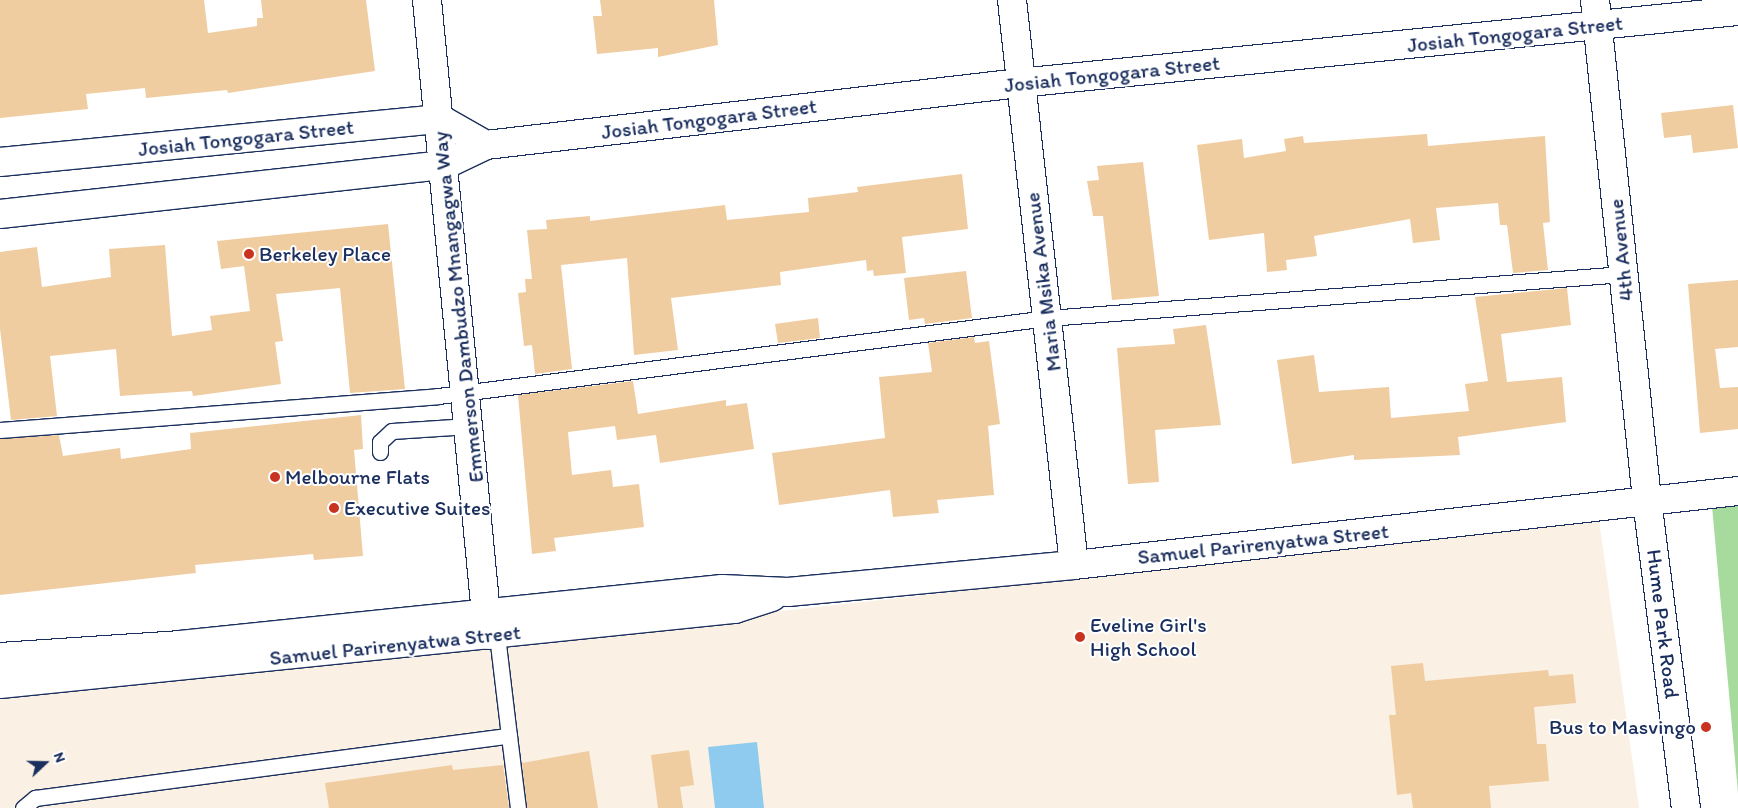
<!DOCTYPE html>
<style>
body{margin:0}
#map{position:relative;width:1738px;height:808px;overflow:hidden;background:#fff;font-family:Itim,sans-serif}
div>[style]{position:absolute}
.built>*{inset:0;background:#faf0e3}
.green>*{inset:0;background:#a6db9d}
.water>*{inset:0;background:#8fcbef}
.building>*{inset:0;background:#f0cca1}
.roads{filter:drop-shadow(1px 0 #1b2f5e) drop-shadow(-1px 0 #1b2f5e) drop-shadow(0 1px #1b2f5e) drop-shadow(0 -1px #1b2f5e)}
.service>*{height:15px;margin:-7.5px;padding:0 7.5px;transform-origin:7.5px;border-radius:7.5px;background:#fff}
.minor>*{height:28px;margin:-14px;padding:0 14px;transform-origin:14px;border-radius:14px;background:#fff}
.tertiary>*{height:28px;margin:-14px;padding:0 14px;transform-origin:14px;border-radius:14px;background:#fff}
.dots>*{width:14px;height:14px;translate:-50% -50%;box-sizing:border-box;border:2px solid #fff;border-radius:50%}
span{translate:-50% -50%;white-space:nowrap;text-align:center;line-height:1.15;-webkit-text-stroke:4px #fff;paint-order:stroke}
.street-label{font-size:21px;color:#1b2f5e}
.poi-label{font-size:21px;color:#1b2f5e}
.left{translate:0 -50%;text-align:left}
.right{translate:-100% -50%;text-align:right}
.north{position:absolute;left:20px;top:738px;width:50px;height:50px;-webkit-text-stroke:4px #fff;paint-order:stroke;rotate:69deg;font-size:14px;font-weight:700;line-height:20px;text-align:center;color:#1b2f5e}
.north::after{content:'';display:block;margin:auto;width:18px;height:22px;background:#1b2f5e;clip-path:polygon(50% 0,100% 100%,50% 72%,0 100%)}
</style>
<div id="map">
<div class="built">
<i style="clip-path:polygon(1599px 520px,1639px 808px,0 808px,0 698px)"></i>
</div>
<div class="green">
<i style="clip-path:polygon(1738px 504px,1738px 793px,1712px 506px)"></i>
</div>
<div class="water">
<i style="clip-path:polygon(757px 742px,764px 808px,715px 808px,708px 747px)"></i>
</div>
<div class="building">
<i style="clip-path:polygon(0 0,204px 0,208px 33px,257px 26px,257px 18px,263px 18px,261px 0,366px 0,375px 71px,228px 93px,227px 90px,146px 98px,145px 88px,86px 94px,88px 109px,0 118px)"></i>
<i style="clip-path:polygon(600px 0,714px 0,718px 45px,658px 57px,658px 48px,597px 54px,593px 16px,602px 16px)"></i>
<i style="clip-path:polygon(1733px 105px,1738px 148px,1693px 153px,1691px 135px,1664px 138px,1661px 113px)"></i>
<i style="clip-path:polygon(1427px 134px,1428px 146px,1545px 136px,1550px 222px,1543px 223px,1548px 270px,1513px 273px,1507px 225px,1500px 225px,1498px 203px,1436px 208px,1440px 240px,1413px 243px,1410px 219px,1314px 236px,1317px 256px,1286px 260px,1287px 270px,1267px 272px,1264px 233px,1209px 240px,1197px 145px,1242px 139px,1244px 158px,1286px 151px,1284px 139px,1303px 136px,1304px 143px)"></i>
<i style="clip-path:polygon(1143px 162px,1159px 296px,1112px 300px,1103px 216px,1093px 216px,1087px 181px,1099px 180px,1097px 166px)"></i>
<i style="clip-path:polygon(962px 174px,968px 229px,902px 237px,906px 273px,874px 276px,873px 270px,867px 271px,866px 260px,780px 272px,781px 285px,671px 298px,678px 350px,634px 355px,627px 258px,561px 265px,572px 369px,535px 374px,532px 345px,524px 346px,518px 293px,526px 292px,525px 279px,532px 279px,527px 230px,547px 229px,546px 220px,590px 216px,590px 221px,725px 205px,727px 220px,809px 212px,808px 198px,858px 192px,857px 187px)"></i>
<i style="clip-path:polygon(388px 224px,405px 389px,350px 393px,340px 288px,276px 294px,283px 341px,275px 342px,281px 384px,193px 396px,192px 391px,120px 396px,116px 349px,50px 356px,57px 416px,11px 420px,0 329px,0 252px,37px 247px,42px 287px,111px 277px,109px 249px,165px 245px,172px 336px,212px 330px,210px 316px,250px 311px,244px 266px,221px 269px,217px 241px)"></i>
<i style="clip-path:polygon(966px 271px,972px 318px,925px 324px,924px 318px,909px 320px,904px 278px)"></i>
<i style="clip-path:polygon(1738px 280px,1738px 347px,1715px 349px,1720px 388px,1738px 387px,1738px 429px,1700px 433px,1688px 284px)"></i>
<i style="clip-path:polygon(1567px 288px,1571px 325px,1501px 334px,1507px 382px,1562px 377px,1566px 422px,1458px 437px,1460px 455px,1354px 460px,1354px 455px,1292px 464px,1277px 360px,1314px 355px,1319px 392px,1389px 387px,1391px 418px,1469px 411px,1465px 384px,1488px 381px,1475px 297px)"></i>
<i style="clip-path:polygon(818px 318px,820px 338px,778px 343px,775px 324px)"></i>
<i style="clip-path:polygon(1206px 325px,1221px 425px,1155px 430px,1159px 482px,1128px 484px,1117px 348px,1175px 344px,1173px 329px)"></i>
<i style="clip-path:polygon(974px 337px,975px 343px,989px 341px,1000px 424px,988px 426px,994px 495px,937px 500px,939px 513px,893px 517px,890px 490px,779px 505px,772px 453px,885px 438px,879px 377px,932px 372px,928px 343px)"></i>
<i style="clip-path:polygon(633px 381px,638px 414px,726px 400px,726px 406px,747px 403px,754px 449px,660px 463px,656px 435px,617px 440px,615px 426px,568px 432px,572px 475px,611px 470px,613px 487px,639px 484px,644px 527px,554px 538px,556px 551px,532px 554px,518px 395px)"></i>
<i style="clip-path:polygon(361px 415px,363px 449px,354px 450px,363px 556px,314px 560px,313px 554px,195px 565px,196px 573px,0 595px,0 439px,59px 435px,63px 456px,120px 448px,121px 459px,191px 449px,190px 433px)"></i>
<i style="clip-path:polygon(1423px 663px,1425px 681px,1548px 670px,1549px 676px,1573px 674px,1576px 703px,1534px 707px,1537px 744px,1546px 744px,1549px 781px,1489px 786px,1491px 808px,1413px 808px,1411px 793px,1397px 795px,1389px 715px,1396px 715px,1391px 666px)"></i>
<i style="clip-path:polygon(689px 750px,694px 785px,680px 787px,683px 808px,658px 808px,651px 755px)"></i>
<i style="clip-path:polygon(589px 751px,598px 808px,527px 808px,522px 763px)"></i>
<i style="clip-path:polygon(452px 765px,453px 770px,503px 765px,509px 808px,329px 808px,325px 783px)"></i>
</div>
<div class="roads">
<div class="service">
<i style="left:0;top:430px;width:439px;rotate:-4.4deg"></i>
<i style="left:438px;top:396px;width:615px;rotate:-7.29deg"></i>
<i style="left:1048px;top:318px;width:578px;rotate:-4.37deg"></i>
<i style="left:380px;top:452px;width:10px;rotate:-90deg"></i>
<i style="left:380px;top:442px;width:16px;rotate:-43deg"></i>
<i style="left:392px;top:431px;width:77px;rotate:-3.7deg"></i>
<i style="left:509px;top:736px;width:73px;rotate:82.9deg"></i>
<i style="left:23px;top:808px;width:16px;rotate:-40deg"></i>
<i style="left:35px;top:798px;width:478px;rotate:-7.5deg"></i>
<i style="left:509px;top:736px;width:101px;rotate:-96.8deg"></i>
</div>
<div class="minor">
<i style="left:427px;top:0;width:638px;rotate:84.51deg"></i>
<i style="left:1012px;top:0;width:568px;rotate:83.74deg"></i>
<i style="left:1595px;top:0;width:503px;rotate:84.06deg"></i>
<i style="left:1647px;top:500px;width:310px;rotate:82.8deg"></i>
<i style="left:0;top:162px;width:442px;rotate:-5.6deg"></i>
<i style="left:440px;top:119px;width:53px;rotate:29.5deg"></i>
<i style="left:0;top:214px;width:447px;rotate:-6.3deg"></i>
<i style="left:444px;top:165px;width:47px;rotate:-25.5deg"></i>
<i style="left:486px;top:145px;width:537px;rotate:-6.63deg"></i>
<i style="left:1019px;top:83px;width:723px;rotate:-5.72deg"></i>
</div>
<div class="tertiary">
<i style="left:0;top:657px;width:180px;rotate:-3.8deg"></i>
<i style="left:180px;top:645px;width:545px;rotate:-5.9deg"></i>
<i style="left:722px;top:589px;width:66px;rotate:2.6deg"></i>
<i style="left:788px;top:592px;width:287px;rotate:-5.4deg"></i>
<i style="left:1074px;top:565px;width:668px;rotate:-6.36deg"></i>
<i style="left:0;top:684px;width:739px;rotate:-5.83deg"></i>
<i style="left:735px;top:609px;width:39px;rotate:-18deg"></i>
</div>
</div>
<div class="dots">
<i style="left:249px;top:254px;background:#c8321e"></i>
<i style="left:275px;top:477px;background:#c8321e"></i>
<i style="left:334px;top:508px;background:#c8321e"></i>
<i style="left:1080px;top:637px;background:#c8321e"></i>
<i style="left:1706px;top:727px;background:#c8321e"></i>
</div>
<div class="street-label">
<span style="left:1515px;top:34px;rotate:-6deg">Josiah Tongogara Street</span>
<span style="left:1112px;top:74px;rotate:-6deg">Josiah Tongogara Street</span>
<span style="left:709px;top:119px;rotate:-7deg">Josiah Tongogara Street</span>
<span style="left:246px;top:138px;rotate:-6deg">Josiah Tongogara Street</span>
<span style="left:1621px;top:250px;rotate:-96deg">4th Avenue</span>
<span style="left:1043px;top:282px;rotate:-97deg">Maria Msika Avenue</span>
<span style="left:458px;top:307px;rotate:-96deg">Emmerson Dambudzo Mnangagwa Way</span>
<span style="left:1263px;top:544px;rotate:-6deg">Samuel Parirenyatwa Street</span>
<span style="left:1663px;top:624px;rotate:83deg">Hume Park Road</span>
<span style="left:395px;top:645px;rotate:-6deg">Samuel Parirenyatwa Street</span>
</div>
<div class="poi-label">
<span class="left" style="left:259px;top:254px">Berkeley Place</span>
<span class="left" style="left:285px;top:477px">Melbourne Flats</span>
<span class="left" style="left:344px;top:508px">Executive Suites</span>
<span class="left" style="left:1090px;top:637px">Eveline Girl's<br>High School</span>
<span class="right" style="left:1696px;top:727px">Bus to Masvingo</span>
</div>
<div class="north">N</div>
</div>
